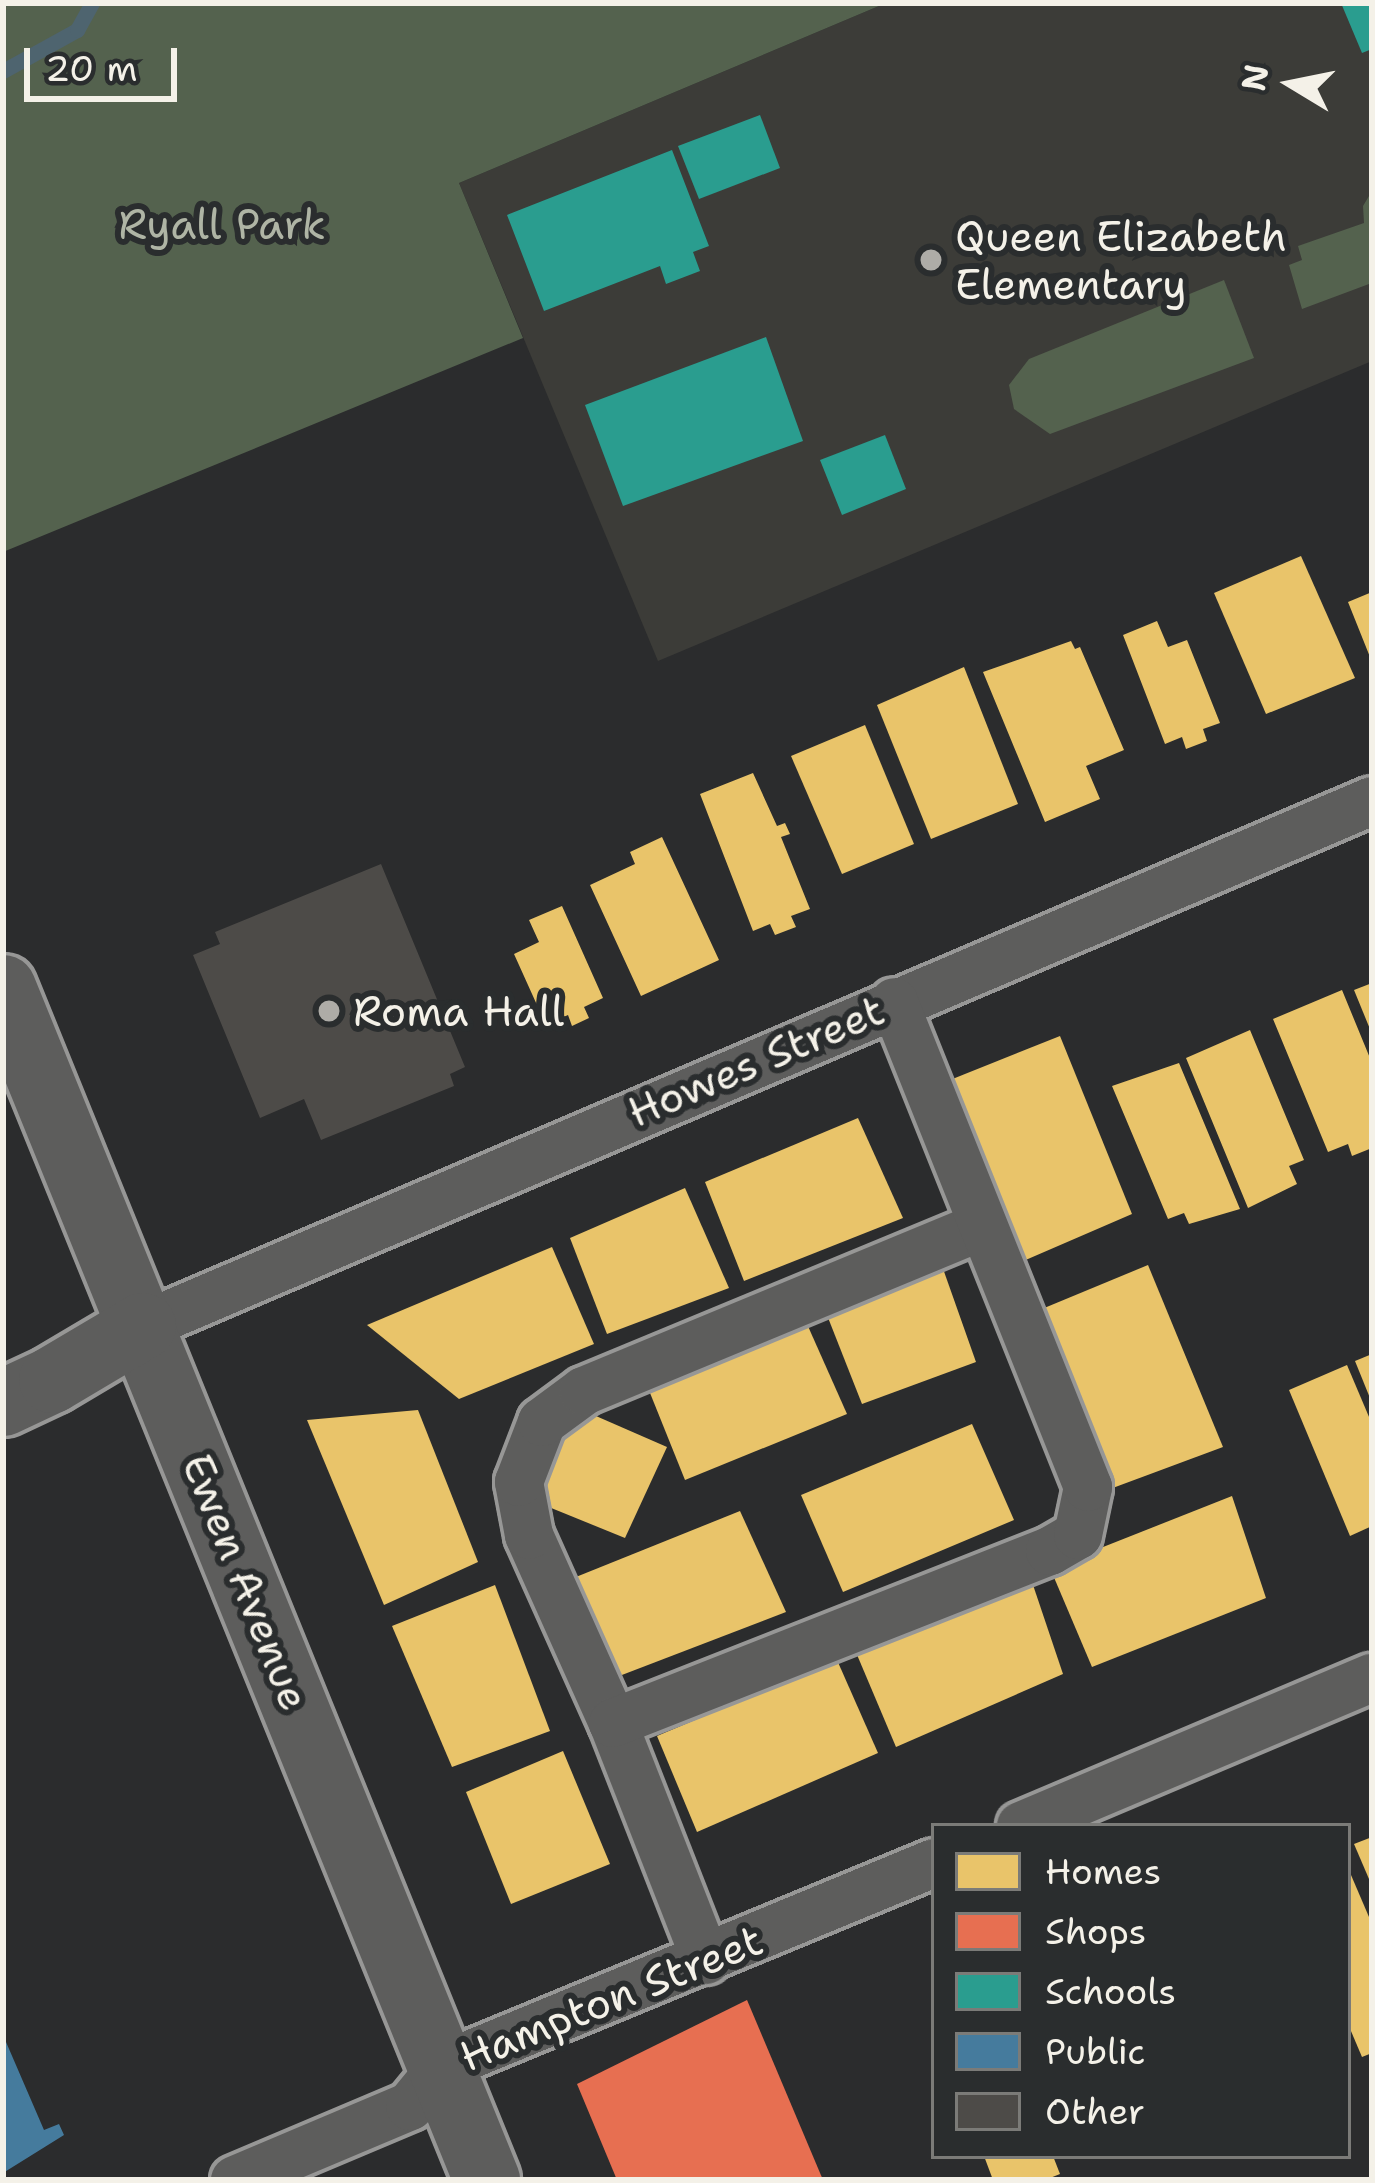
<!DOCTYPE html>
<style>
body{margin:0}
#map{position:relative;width:1375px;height:2183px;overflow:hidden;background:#2b2c2d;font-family:"Shantell Sans",sans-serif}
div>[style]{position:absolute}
.built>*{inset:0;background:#3c3c38}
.green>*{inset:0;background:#54624e}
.homes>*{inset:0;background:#e9c46a}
.shops>*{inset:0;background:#e76f51}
.schools>*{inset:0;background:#2a9d8f}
.public>*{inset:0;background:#457b9d}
.stream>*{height:15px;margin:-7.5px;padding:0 7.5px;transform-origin:7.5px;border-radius:7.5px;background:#4e646f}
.building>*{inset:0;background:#4d4b48}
.roads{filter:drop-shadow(3px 0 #979796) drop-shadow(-3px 0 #979796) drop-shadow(0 3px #979796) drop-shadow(0 -3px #979796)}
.street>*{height:48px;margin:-24px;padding:0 24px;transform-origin:24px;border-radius:24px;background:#5d5d5c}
.secondary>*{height:66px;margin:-33px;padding:0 33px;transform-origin:33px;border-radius:33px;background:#5d5d5c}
.dots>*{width:33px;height:33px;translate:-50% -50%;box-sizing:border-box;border:6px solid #2a2d2e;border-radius:50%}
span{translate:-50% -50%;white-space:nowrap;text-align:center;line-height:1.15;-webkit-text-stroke:12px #2a2d2e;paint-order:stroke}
.park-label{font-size:42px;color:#afb5a5}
.poi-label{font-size:42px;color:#f4f1e8}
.left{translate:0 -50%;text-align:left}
.street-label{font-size:42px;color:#f4f1e8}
.frame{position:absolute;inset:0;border:6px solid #f4f1e8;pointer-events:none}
.legend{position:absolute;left:931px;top:1823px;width:420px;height:336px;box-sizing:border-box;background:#2a2d2e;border:3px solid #7b7b78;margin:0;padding:15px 21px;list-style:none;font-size:36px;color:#f4f1e8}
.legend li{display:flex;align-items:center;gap:24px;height:60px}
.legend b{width:60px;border:3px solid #7b7b78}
.north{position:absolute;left:1231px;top:24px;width:120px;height:120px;-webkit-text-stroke:9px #2a2d2e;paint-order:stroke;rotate:280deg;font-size:33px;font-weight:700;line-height:48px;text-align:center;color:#f4f1e8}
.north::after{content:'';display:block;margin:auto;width:42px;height:54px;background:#f4f1e8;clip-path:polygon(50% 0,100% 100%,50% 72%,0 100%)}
.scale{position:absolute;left:24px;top:48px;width:153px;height:54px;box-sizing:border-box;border:6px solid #f4f1e8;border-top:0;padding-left:15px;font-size:36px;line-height:42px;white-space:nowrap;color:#f4f1e8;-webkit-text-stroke:9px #2a2d2e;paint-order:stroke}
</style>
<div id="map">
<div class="built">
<i style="clip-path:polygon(886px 3px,1372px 3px,1372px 361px,658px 661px,459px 183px)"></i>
</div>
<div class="green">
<i style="clip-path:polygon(3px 3px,886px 3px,459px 183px,523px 338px,3px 552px)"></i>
<i style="clip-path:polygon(1372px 191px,1372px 292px,1369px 284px,1302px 309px,1289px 265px,1302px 260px,1298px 246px,1364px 223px,1363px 206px)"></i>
<i style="clip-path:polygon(1224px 280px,1254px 358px,1050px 434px,1014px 409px,1009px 385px,1029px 359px)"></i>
</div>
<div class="homes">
<i style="clip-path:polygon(1301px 556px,1355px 678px,1266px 714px,1214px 593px)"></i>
<i style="clip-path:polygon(1372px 592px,1372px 662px,1348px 602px)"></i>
<i style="clip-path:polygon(1157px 621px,1168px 647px,1187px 640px,1220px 723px,1203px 729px,1207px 741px,1186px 749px,1182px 737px,1165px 744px,1123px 635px)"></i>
<i style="clip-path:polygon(1071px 641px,1075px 649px,1080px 647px,1124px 750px,1086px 766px,1100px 799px,1045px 822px,983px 672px)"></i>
<i style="clip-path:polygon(964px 667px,1018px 804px,931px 839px,877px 705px)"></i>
<i style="clip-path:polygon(865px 725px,914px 844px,842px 874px,791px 756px)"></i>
<i style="clip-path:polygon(753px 773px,777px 826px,785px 823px,790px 834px,781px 837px,810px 909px,791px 916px,796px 927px,775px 935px,770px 924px,753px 931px,700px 794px)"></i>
<i style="clip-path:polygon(662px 837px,719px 960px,641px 996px,590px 885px,635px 864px,630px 852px)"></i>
<i style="clip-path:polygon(562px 906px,603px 998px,584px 1007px,589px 1018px,572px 1026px,568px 1015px,546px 1025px,514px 954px,539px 942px,529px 920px)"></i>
<i style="clip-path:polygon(1372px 983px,1372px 1034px,1354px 990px)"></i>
<i style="clip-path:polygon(1342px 990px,1372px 1063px,1372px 1148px,1352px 1156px,1348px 1144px,1328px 1152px,1273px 1019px)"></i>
<i style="clip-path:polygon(1250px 1030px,1304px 1160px,1289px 1166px,1297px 1184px,1248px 1208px,1186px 1058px)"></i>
<i style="clip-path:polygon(1060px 1036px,1132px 1214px,1021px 1262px,945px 1082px)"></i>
<i style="clip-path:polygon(1179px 1063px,1240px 1209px,1189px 1224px,1184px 1213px,1168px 1219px,1112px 1086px)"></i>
<i style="clip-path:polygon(858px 1118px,903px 1218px,744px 1281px,705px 1182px)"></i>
<i style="clip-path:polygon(685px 1188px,729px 1288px,607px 1334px,570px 1238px)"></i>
<i style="clip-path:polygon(552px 1247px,594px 1344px,459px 1399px,367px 1325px)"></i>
<i style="clip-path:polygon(941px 1263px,976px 1362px,862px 1404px,825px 1310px)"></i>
<i style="clip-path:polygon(1148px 1265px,1223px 1447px,1110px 1489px,1037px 1311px)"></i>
<i style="clip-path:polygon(803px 1315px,847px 1414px,685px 1480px,644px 1378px)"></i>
<i style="clip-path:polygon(1372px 1354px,1372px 1403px,1355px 1361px)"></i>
<i style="clip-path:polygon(1347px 1365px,1372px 1424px,1372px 1526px,1350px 1536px,1289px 1390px)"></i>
<i style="clip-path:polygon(573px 1406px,667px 1447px,625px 1538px,534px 1501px)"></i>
<i style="clip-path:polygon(418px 1410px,478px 1562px,384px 1605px,307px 1420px)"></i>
<i style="clip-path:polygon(972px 1424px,1014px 1520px,843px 1592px,801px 1495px)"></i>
<i style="clip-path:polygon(1232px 1496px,1266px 1598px,1092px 1667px,1050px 1568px)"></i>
<i style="clip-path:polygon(740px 1511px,786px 1612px,601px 1683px,561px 1583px)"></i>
<i style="clip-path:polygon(1031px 1579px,1063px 1674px,896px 1747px,855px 1650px)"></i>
<i style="clip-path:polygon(495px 1585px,550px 1731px,452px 1767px,392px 1626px)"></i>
<i style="clip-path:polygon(837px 1660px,878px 1753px,697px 1832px,657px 1736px)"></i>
<i style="clip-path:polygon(563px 1751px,610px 1864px,511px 1904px,466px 1792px)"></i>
<i style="clip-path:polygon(1372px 1837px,1372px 1886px,1354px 1844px)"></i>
<i style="clip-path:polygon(1348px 1868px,1372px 1924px,1372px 2053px,1362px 2057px,1348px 2024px)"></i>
<i style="clip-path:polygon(984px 2156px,1053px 2156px,1060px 2174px,1045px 2180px,993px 2180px)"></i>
</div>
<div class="shops">
<i style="clip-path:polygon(747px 2000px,823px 2180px,617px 2180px,577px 2084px)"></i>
</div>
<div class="schools">
<i style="clip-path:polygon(1341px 3px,1372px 3px,1372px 49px,1362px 53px)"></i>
<i style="clip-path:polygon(760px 115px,780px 168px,699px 199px,678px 146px)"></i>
<i style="clip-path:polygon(672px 150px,709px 246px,693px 252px,700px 271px,666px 284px,660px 266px,544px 311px,507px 215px)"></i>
<i style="clip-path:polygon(766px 337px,803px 441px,623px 506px,585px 405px)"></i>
<i style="clip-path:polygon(885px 435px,906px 489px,842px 515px,820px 460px)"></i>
</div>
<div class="public">
<i style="clip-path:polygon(3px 2035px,44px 2130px,59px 2124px,64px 2135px,3px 2173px)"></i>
</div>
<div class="stream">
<i style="left:3px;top:71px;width:85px;rotate:-29deg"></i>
<i style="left:77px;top:30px;width:31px;rotate:-61deg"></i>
</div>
<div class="building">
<i style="clip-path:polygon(381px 864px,465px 1067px,450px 1074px,454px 1086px,321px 1140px,304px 1099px,260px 1118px,193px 955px,220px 944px,215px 932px)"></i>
</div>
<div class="roads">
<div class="street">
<i style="left:143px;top:1326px;width:1336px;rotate:-23.13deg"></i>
<i style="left:613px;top:1723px;width:206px;rotate:-114.1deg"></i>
<i style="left:529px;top:1535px;width:54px;rotate:-100.7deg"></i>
<i style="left:519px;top:1482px;width:64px;rotate:-69deg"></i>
<i style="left:542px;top:1422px;width:52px;rotate:-36.4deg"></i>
<i style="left:584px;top:1391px;width:429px;rotate:-22.5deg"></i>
<i style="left:1021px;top:1826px;width:381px;rotate:-22.9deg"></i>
<i style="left:706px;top:1960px;width:255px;rotate:-111.4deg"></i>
<i style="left:613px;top:1723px;width:470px;rotate:-21.5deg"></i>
<i style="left:1050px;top:1551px;width:32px;rotate:-30deg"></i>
<i style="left:1078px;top:1535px;width:49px;rotate:-78.2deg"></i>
<i style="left:1088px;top:1487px;width:522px;rotate:-111.8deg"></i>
<i style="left:235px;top:2180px;width:190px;rotate:-22.9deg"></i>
<i style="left:410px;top:2106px;width:52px;rotate:-50.5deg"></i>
<i style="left:443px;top:2066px;width:531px;rotate:-22.46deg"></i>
</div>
<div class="secondary">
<i style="left:3px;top:988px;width:1287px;rotate:67.9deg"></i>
<i style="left:3px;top:1403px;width:54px;rotate:-25.1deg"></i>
<i style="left:52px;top:1380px;width:106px;rotate:-30.7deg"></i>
</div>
</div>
<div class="dots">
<i style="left:931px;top:260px;background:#aeaca7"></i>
<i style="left:329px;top:1011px;background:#aeaca7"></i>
</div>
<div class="park-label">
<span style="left:222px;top:224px">Ryall Park</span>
</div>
<div class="poi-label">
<span class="left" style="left:955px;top:260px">Queen Elizabeth<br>Elementary</span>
<span class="left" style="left:353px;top:1011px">Roma Hall</span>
</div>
<div class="street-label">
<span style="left:756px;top:1061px;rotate:-23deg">Howes Street</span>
<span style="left:246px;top:1582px;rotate:68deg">Ewen Avenue</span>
<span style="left:611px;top:1998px;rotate:-22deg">Hampton Street</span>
</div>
<div class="frame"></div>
<ul class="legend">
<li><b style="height:33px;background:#e9c46a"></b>Homes</li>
<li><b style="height:33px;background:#e76f51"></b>Shops</li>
<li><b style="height:33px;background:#2a9d8f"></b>Schools</li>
<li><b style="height:33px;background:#457b9d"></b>Public</li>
<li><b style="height:33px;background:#4d4b48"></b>Other</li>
</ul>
<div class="north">N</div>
<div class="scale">20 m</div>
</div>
